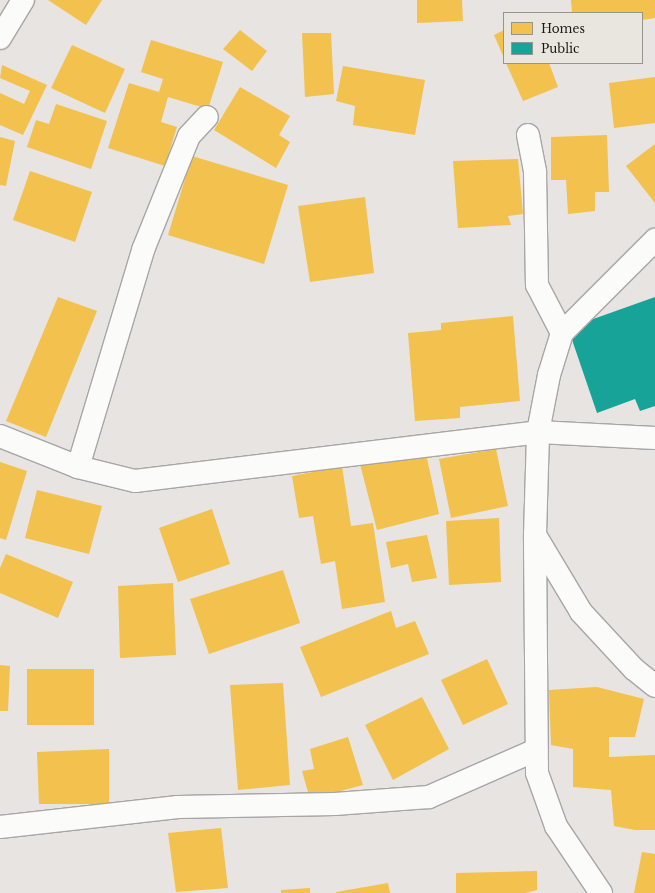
<!DOCTYPE html>
<style>
body{margin:0}
#map{position:relative;width:655px;height:893px;overflow:hidden;background:#e7e4e1;font-family:"Libre Baskerville",serif}
div>[style]{position:absolute}
.homes>*{inset:0;background:#f2c14e}
.public>*{inset:0;background:#17a398}
.roads{filter:drop-shadow(1px 0 #a8a6a4) drop-shadow(-1px 0 #a8a6a4) drop-shadow(0 1px #a8a6a4) drop-shadow(0 -1px #a8a6a4)}
.minor>*{height:22px;margin:-11px;padding:0 11px;transform-origin:11px;border-radius:11px;background:#fbfbfa}
span{translate:-50% -50%;white-space:nowrap;text-align:center;line-height:1.15;-webkit-text-stroke:4px #e9e5df;paint-order:stroke}
.legend{position:absolute;left:503px;top:12px;width:140px;height:52px;box-sizing:border-box;background:#e9e5df;border:1px solid #97948f;margin:0;padding:5px 7px;list-style:none;font-size:12px;color:#1b1a18}
.legend li{display:flex;align-items:center;gap:8px;height:20px}
.legend b{width:20px;border:1px solid #97948f}
</style>
<div id="map">
<div class="homes">
<i style="clip-path:polygon(48px 0,102px 0,86px 25px)"></i>
<i style="clip-path:polygon(417px 0,462px 0,463px 21px,417px 23px)"></i>
<i style="clip-path:polygon(571px 0,655px 0,655px 18px,642px 20px,642px 13px,572px 13px)"></i>
<i style="clip-path:polygon(240px 30px,267px 51px,252px 71px,223px 49px)"></i>
<i style="clip-path:polygon(504px 30px,504px 58px,494px 35px)"></i>
<i style="clip-path:polygon(302px 33px,331px 33px,334px 94px,305px 97px)"></i>
<i style="clip-path:polygon(151px 40px,223px 62px,208px 109px,168px 97px,161px 122px,177px 127px,165px 166px,108px 148px,129px 83px,159px 92px,163px 79px,141px 72px)"></i>
<i style="clip-path:polygon(72px 45px,125px 69px,105px 113px,51px 88px)"></i>
<i style="clip-path:polygon(506px 63px,549px 63px,558px 87px,523px 101px)"></i>
<i style="clip-path:polygon(2px 65px,47px 85px,23px 135px,0 125px,0 93px,24px 104px,30px 91px,0 78px)"></i>
<i style="clip-path:polygon(343px 66px,425px 80px,415px 135px,353px 125px,355px 106px,336px 101px)"></i>
<i style="clip-path:polygon(655px 77px,655px 123px,614px 128px,609px 83px)"></i>
<i style="clip-path:polygon(240px 87px,290px 116px,279px 135px,290px 142px,276px 168px,214px 130px)"></i>
<i style="clip-path:polygon(56px 104px,107px 121px,91px 169px,27px 147px,36px 120px,49px 124px)"></i>
<i style="clip-path:polygon(607px 135px,609px 192px,595px 192px,595px 211px,568px 214px,566px 180px,551px 180px,551px 137px)"></i>
<i style="clip-path:polygon(0 137px,15px 141px,6px 186px,0 185px)"></i>
<i style="clip-path:polygon(655px 144px,655px 203px,626px 166px)"></i>
<i style="clip-path:polygon(192px 156px,288px 185px,264px 264px,168px 235px)"></i>
<i style="clip-path:polygon(518px 159px,523px 214px,508px 216px,511px 225px,458px 228px,453px 161px)"></i>
<i style="clip-path:polygon(30px 171px,92px 192px,75px 242px,13px 220px)"></i>
<i style="clip-path:polygon(365px 197px,374px 273px,310px 282px,298px 206px)"></i>
<i style="clip-path:polygon(58px 297px,97px 311px,46px 437px,6px 421px)"></i>
<i style="clip-path:polygon(513px 316px,520px 401px,460px 407px,460px 418px,415px 421px,408px 333px,441px 330px,441px 323px)"></i>
<i style="clip-path:polygon(425px 449px,439px 514px,377px 530px,360px 464px)"></i>
<i style="clip-path:polygon(496px 449px,508px 506px,451px 518px,439px 459px)"></i>
<i style="clip-path:polygon(0 462px,27px 471px,6px 540px,0 538px)"></i>
<i style="clip-path:polygon(342px 466px,351px 526px,373px 523px,385px 602px,342px 609px,335px 561px,321px 564px,313px 516px,299px 518px,292px 476px)"></i>
<i style="clip-path:polygon(37px 490px,102px 506px,89px 554px,25px 538px)"></i>
<i style="clip-path:polygon(212px 509px,230px 564px,178px 582px,159px 528px)"></i>
<i style="clip-path:polygon(499px 518px,501px 582px,449px 585px,446px 521px)"></i>
<i style="clip-path:polygon(427px 535px,437px 578px,412px 582px,408px 564px,391px 568px,386px 542px)"></i>
<i style="clip-path:polygon(6px 554px,73px 582px,58px 618px,0 593px,0 568px)"></i>
<i style="clip-path:polygon(283px 570px,300px 623px,209px 654px,190px 599px)"></i>
<i style="clip-path:polygon(173px 583px,176px 655px,120px 658px,118px 586px)"></i>
<i style="clip-path:polygon(391px 611px,396px 628px,415px 621px,429px 654px,321px 697px,300px 647px)"></i>
<i style="clip-path:polygon(487px 659px,508px 704px,463px 725px,441px 680px)"></i>
<i style="clip-path:polygon(0 665px,10px 666px,8px 711px,0 711px)"></i>
<i style="clip-path:polygon(27px 669px,94px 669px,94px 725px,27px 725px)"></i>
<i style="clip-path:polygon(283px 683px,290px 785px,238px 790px,230px 685px)"></i>
<i style="clip-path:polygon(597px 687px,644px 699px,635px 737px,609px 737px,609px 757px,655px 755px,655px 830px,635px 830px,614px 826px,611px 790px,573px 787px,573px 749px,551px 745px,549px 690px)"></i>
<i style="clip-path:polygon(422px 697px,449px 749px,393px 780px,365px 725px)"></i>
<i style="clip-path:polygon(348px 737px,363px 785px,310px 799px,302px 771px,314px 769px,310px 749px)"></i>
<i style="clip-path:polygon(109px 749px,109px 804px,39px 804px,37px 752px)"></i>
<i style="clip-path:polygon(221px 828px,228px 888px,176px 892px,168px 833px)"></i>
<i style="clip-path:polygon(642px 852px,655px 854px,655px 893px,634px 893px)"></i>
<i style="clip-path:polygon(537px 871px,537px 890px,525px 893px,456px 893px,456px 873px)"></i>
<i style="clip-path:polygon(388px 883px,390px 893px,336px 893px,336px 892px)"></i>
<i style="clip-path:polygon(310px 888px,310px 893px,281px 893px,281px 890px)"></i>
</div>
<div class="public">
<i style="clip-path:polygon(655px 297px,655px 406px,640px 411px,635px 399px,597px 413px,568px 328px)"></i>
</div>
<div class="roads">
<div class="minor">
<i style="left:0;top:38px;width:44px;rotate:-58.8deg"></i>
<i style="left:528px;top:135px;width:38px;rotate:79deg"></i>
<i style="left:535px;top:172px;width:113px;rotate:89deg"></i>
<i style="left:537px;top:285px;width:54px;rotate:62.5deg"></i>
<i style="left:0;top:436px;width:84px;rotate:21.7deg"></i>
<i style="left:78px;top:467px;width:59px;rotate:13.8deg"></i>
<i style="left:135px;top:481px;width:406px;rotate:-6.9deg"></i>
<i style="left:538px;top:432px;width:117px;rotate:2.9deg"></i>
<i style="left:78px;top:467px;width:227px;rotate:-73.3deg"></i>
<i style="left:143px;top:250px;width:123px;rotate:-68deg"></i>
<i style="left:189px;top:136px;width:26px;rotate:-47deg"></i>
<i style="left:535px;top:535px;width:90px;rotate:59.1deg"></i>
<i style="left:581px;top:612px;width:78px;rotate:47.1deg"></i>
<i style="left:634px;top:669px;width:27px;rotate:39deg"></i>
<i style="left:0;top:827px;width:179px;rotate:-6.4deg"></i>
<i style="left:178px;top:807px;width:157px;rotate:-1.1deg"></i>
<i style="left:335px;top:804px;width:94px;rotate:-4.3deg"></i>
<i style="left:429px;top:797px;width:117px;rotate:-23.7deg"></i>
<i style="left:601px;top:893px;width:81px;rotate:-123.9deg"></i>
<i style="left:556px;top:826px;width:56px;rotate:-109.7deg"></i>
<i style="left:537px;top:773px;width:238px;rotate:-90.5deg"></i>
<i style="left:535px;top:535px;width:103px;rotate:-88.3deg"></i>
<i style="left:538px;top:432px;width:58px;rotate:-79.1deg"></i>
<i style="left:549px;top:375px;width:44px;rotate:-72.8deg"></i>
<i style="left:562px;top:333px;width:132px;rotate:-45deg"></i>
</div>
</div>
<ul class="legend">
<li><b style="height:11px;background:#f2c14e"></b>Homes</li>
<li><b style="height:11px;background:#17a398"></b>Public</li>
</ul>
</div>
